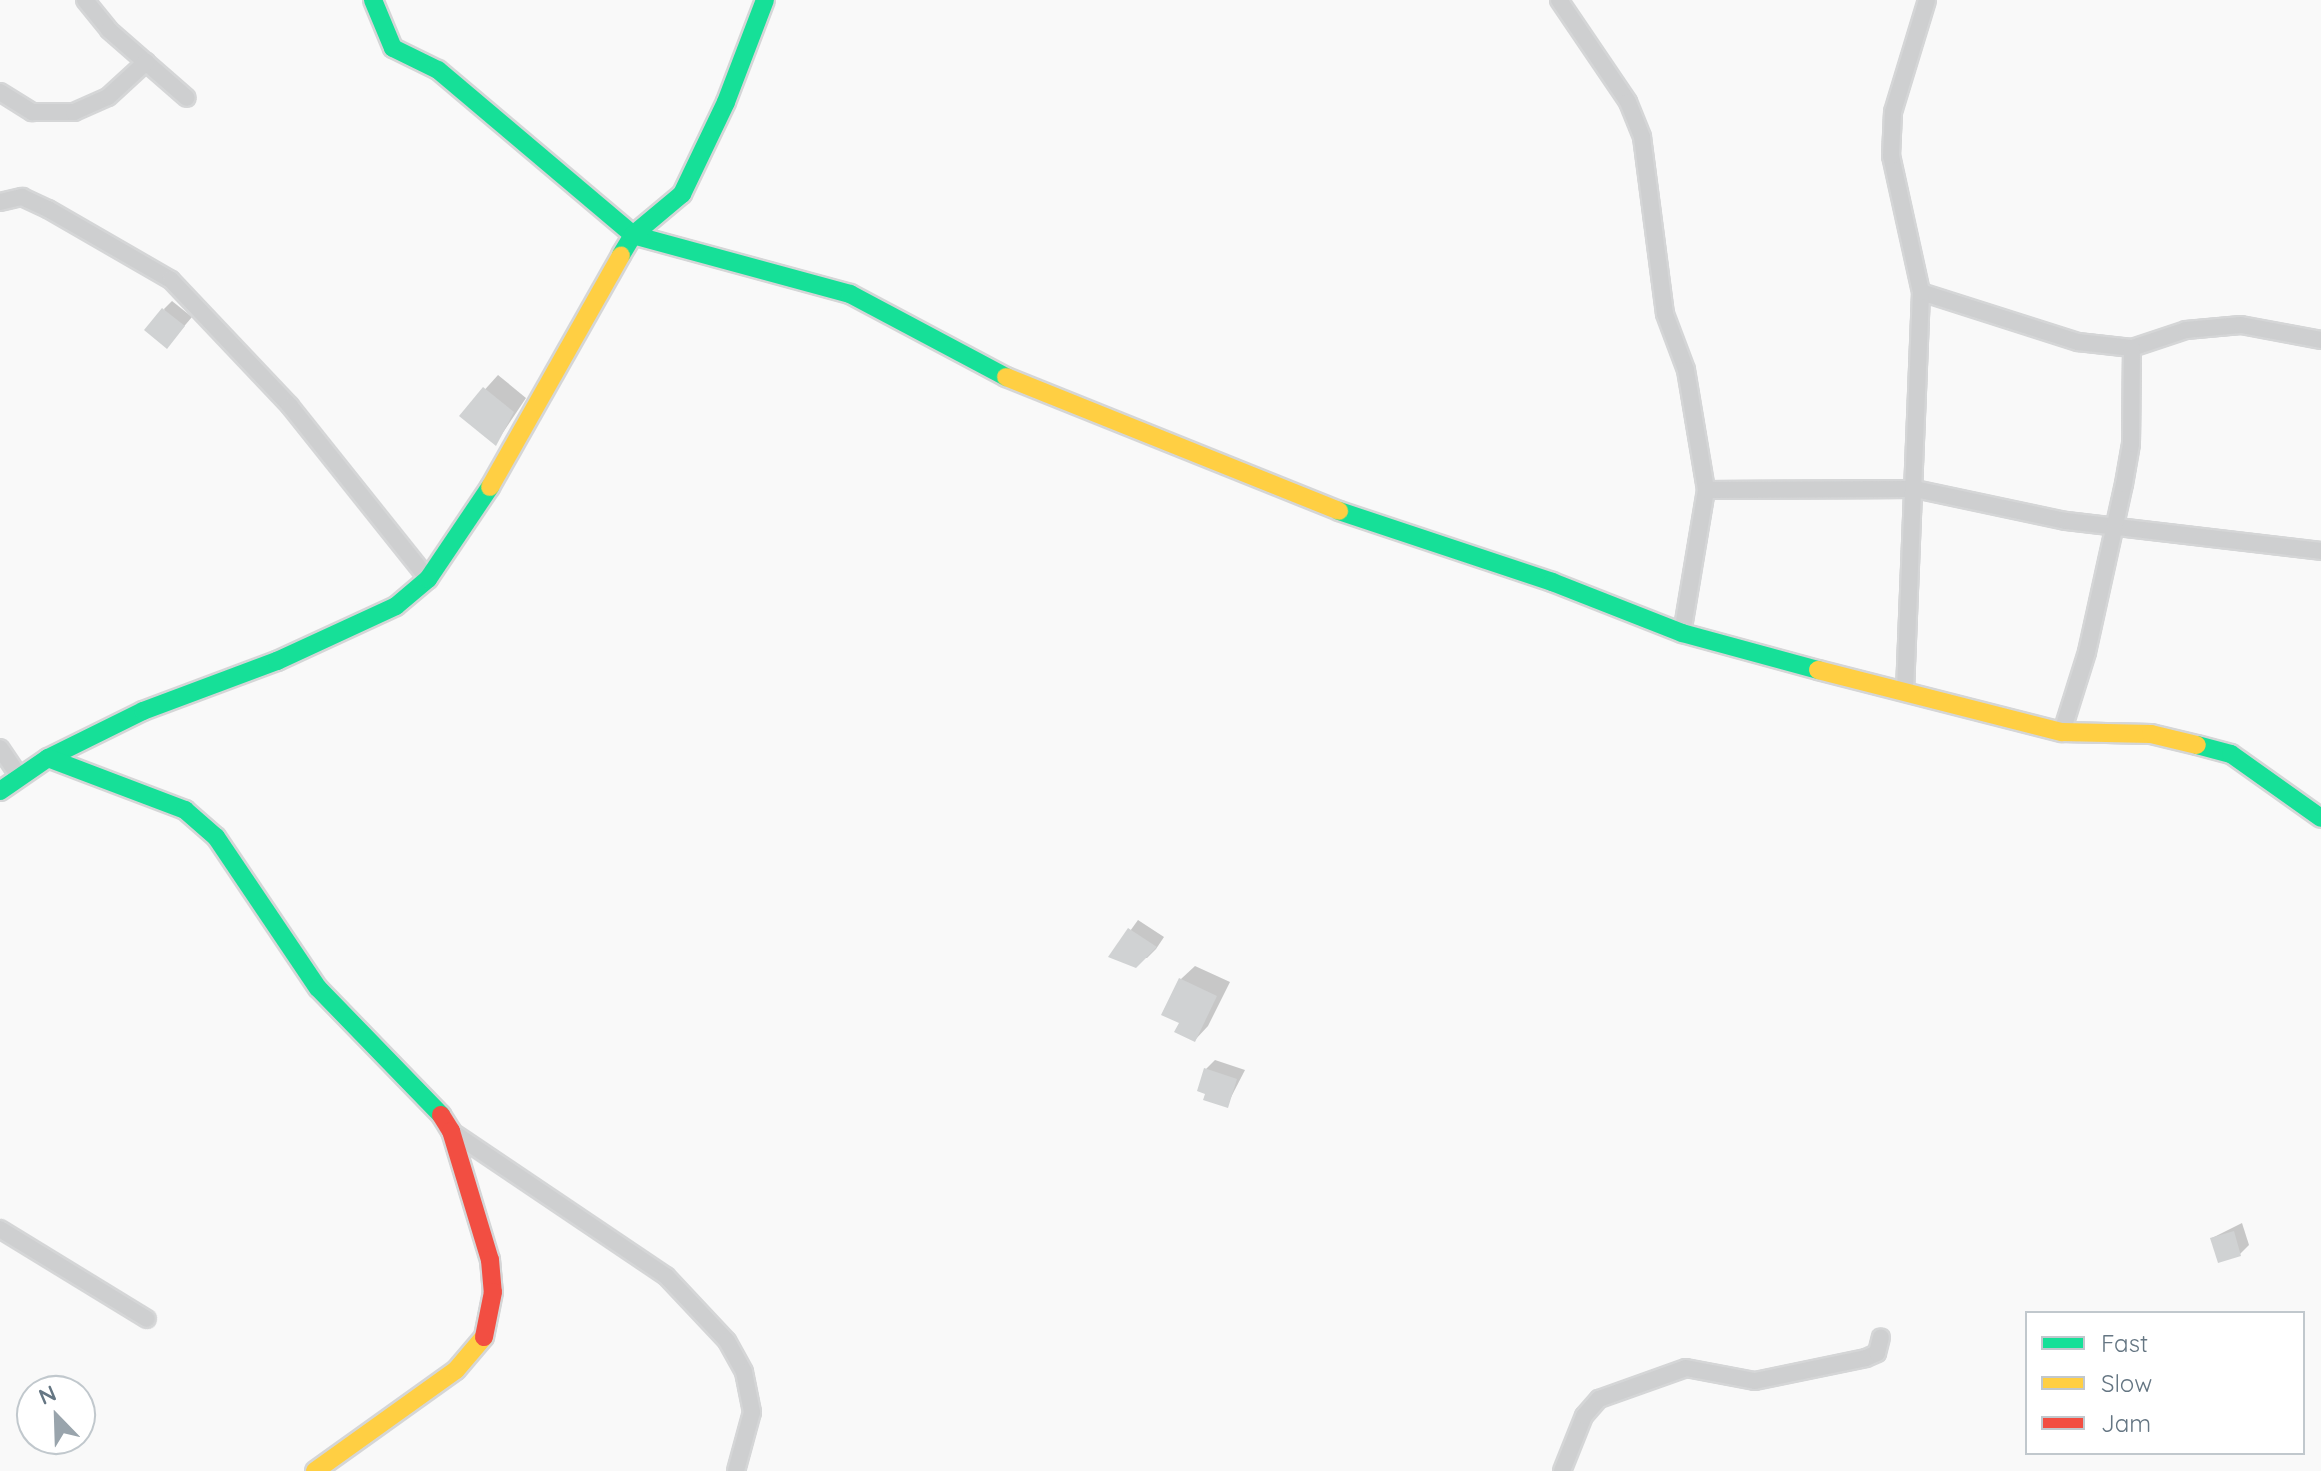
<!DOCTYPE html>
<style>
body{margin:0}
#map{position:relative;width:2321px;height:1471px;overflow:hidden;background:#f9f9f9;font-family:Quicksand,sans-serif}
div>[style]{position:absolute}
.shadow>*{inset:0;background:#0003}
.building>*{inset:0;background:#d0d2d3}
.roads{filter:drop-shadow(2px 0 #d5d6d7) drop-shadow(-2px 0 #d5d6d7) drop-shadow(0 2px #d5d6d7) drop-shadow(0 -2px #d5d6d7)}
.street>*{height:16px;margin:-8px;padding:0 8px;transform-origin:8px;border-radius:8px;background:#cecfd0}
.fast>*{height:18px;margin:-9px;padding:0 9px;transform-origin:9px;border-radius:9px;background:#16e098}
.slow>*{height:18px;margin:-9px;padding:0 9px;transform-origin:9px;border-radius:9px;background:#ffcf43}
.jam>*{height:18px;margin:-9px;padding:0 9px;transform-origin:9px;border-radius:9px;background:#f24e42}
span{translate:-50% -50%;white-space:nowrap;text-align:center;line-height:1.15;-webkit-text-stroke:8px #fff;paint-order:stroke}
.legend{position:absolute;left:2025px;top:1311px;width:280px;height:144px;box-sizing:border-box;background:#fff;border:2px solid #c1c8cd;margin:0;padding:10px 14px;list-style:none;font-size:24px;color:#657683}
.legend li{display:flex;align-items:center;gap:16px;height:40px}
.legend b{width:40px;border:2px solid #c1c8cd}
.north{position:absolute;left:16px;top:1375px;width:80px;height:80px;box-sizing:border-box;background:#fff;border:2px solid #c1c8cd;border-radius:50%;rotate:337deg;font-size:22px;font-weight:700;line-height:32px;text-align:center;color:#657683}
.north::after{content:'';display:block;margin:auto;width:28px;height:36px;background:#99a4ac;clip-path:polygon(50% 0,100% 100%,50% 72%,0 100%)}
</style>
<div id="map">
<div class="shadow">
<i style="clip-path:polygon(172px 301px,192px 317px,175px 337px,164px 309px)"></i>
<i style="clip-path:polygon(498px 375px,526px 398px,496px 443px,462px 415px)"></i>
<i style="clip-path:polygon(1138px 920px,1164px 937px,1156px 949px,1147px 958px,1112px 956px)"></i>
<i style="clip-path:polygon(1195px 966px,1230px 982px,1208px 1026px,1195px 1040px,1182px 1022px,1181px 979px)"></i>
<i style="clip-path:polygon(1215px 1060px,1245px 1070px,1227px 1105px,1206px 1069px)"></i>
<i style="clip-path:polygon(2242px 1223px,2249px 1245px,2240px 1254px,2212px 1238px)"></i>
</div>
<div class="building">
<i style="clip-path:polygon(162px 308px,185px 326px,167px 349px,144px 330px)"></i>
<i style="clip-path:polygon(483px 387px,514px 412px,496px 446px,459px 416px)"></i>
<i style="clip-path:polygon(1128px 928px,1157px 947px,1136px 968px,1108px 957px)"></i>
<i style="clip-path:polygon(1179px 978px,1217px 996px,1195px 1042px,1174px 1032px,1179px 1023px,1161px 1015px)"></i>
<i style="clip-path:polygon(1204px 1068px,1237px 1079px,1228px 1108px,1203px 1100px,1205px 1094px,1197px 1091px)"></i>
<i style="clip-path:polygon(2234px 1231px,2241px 1256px,2218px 1263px,2210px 1238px)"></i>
</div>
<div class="roads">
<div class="street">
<i style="left:85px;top:0;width:38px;rotate:51deg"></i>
<i style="left:109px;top:30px;width:103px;rotate:41.1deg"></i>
<i style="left:1559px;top:0;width:123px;rotate:55.9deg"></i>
<i style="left:1628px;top:102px;width:38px;rotate:68deg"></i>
<i style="left:1642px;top:137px;width:178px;rotate:82.6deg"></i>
<i style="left:1665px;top:314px;width:60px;rotate:69.4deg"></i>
<i style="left:1686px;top:370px;width:122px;rotate:80.5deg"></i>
<i style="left:1706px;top:490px;width:145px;rotate:99.5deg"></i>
<i style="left:0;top:92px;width:38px;rotate:32deg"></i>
<i style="left:32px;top:112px;width:42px"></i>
<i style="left:74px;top:112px;width:37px;rotate:-24deg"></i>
<i style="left:108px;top:97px;width:52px;rotate:-42.6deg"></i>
<i style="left:0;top:202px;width:23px;rotate:-13deg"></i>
<i style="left:22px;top:197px;width:29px;rotate:25deg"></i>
<i style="left:48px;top:209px;width:142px;rotate:30deg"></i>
<i style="left:171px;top:280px;width:173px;rotate:46.6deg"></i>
<i style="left:290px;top:406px;width:221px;rotate:51.4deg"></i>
<i style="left:1921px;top:292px;width:165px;rotate:17.7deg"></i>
<i style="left:2078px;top:342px;width:54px;rotate:6.3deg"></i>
<i style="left:2132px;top:348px;width:57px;rotate:-18.4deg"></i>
<i style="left:2186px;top:330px;width:55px;rotate:-5.2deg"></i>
<i style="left:2241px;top:325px;width:81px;rotate:10.6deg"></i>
<i style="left:1706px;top:490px;width:209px;rotate:-0.3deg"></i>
<i style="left:1915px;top:489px;width:154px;rotate:12deg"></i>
<i style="left:2066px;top:521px;width:257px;rotate:6.7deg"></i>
<i style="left:1905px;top:691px;width:399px;rotate:-87.7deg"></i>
<i style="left:1921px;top:292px;width:139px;rotate:-102.4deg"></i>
<i style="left:1891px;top:156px;width:44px;rotate:-87.4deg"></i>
<i style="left:1893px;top:112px;width:117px;rotate:-73.1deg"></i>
<i style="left:2062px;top:732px;width:84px;rotate:-72.6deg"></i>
<i style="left:2087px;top:652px;width:172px;rotate:-77.6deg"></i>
<i style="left:2124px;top:484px;width:41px;rotate:-80.1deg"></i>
<i style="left:2131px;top:444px;width:96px;rotate:-89.4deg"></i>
<i style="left:0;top:748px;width:32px;rotate:56deg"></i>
<i style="left:451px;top:1131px;width:259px;rotate:34deg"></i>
<i style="left:666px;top:1276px;width:89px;rotate:46.8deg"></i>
<i style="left:727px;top:1341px;width:35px;rotate:61deg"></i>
<i style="left:744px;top:1372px;width:41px;rotate:78.7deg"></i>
<i style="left:752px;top:1412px;width:61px;rotate:105.2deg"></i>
<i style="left:0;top:1229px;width:172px;rotate:31.5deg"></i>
<i style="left:1562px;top:1471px;width:59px;rotate:-68.2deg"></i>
<i style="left:1584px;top:1416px;width:23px;rotate:-49deg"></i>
<i style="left:1599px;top:1399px;width:92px;rotate:-19.6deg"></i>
<i style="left:1686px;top:1368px;width:70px;rotate:10.7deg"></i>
<i style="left:1755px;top:1381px;width:113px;rotate:-11.7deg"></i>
<i style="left:1866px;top:1358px;width:12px;rotate:-24deg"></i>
<i style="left:1877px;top:1353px;width:16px;rotate:-76deg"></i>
</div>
<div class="fast">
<i style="left:373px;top:0;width:52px;rotate:67.4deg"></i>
<i style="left:393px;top:48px;width:50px;rotate:26.1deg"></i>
<i style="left:438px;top:70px;width:255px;rotate:40.2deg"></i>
<i style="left:633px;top:235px;width:225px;rotate:15.2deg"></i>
<i style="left:850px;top:294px;width:177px;rotate:28deg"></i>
<i style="left:621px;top:255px;width:23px;rotate:-59deg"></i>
<i style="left:633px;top:235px;width:64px;rotate:-39.9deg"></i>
<i style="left:682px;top:194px;width:102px;rotate:-64.4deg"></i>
<i style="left:726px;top:102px;width:109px;rotate:-69.1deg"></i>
<i style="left:1339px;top:511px;width:225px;rotate:18.4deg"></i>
<i style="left:1552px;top:582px;width:140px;rotate:21.4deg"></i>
<i style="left:1682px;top:633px;width:141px;rotate:15.2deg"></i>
<i style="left:2197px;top:745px;width:35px;rotate:15deg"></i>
<i style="left:2231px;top:754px;width:110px;rotate:35.4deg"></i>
<i style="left:48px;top:758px;width:106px;rotate:-26.3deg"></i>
<i style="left:143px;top:711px;width:143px;rotate:-20.5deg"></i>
<i style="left:277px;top:661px;width:131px;rotate:-24.8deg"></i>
<i style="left:396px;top:606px;width:42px;rotate:-40.2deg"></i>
<i style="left:428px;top:579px;width:111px;rotate:-56deg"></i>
<i style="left:0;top:791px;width:58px;rotate:-34.5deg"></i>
<i style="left:48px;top:758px;width:147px;rotate:20.8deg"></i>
<i style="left:185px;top:810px;width:41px;rotate:41.1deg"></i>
<i style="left:216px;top:837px;width:182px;rotate:56deg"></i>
<i style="left:318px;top:988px;width:177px;rotate:45.9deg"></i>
</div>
<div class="slow">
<i style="left:1006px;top:377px;width:359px;rotate:21.9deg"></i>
<i style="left:490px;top:487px;width:266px;rotate:-60.5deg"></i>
<i style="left:1818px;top:670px;width:252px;rotate:14.3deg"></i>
<i style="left:2062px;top:732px;width:89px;rotate:1.3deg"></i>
<i style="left:2151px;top:734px;width:47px;rotate:13.4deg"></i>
<i style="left:315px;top:1471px;width:173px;rotate:-35.6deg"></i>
<i style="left:456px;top:1370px;width:43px;rotate:-49.7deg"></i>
</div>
<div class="jam">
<i style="left:441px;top:1115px;width:19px;rotate:58deg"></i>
<i style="left:451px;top:1131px;width:135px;rotate:73.2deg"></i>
<i style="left:490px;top:1260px;width:32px;rotate:85deg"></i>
<i style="left:493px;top:1292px;width:46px;rotate:101.3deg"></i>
</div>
</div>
<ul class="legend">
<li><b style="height:10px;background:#16e098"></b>Fast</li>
<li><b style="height:10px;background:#ffcf43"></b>Slow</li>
<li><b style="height:10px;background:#f24e42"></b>Jam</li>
</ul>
<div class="north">N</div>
</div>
